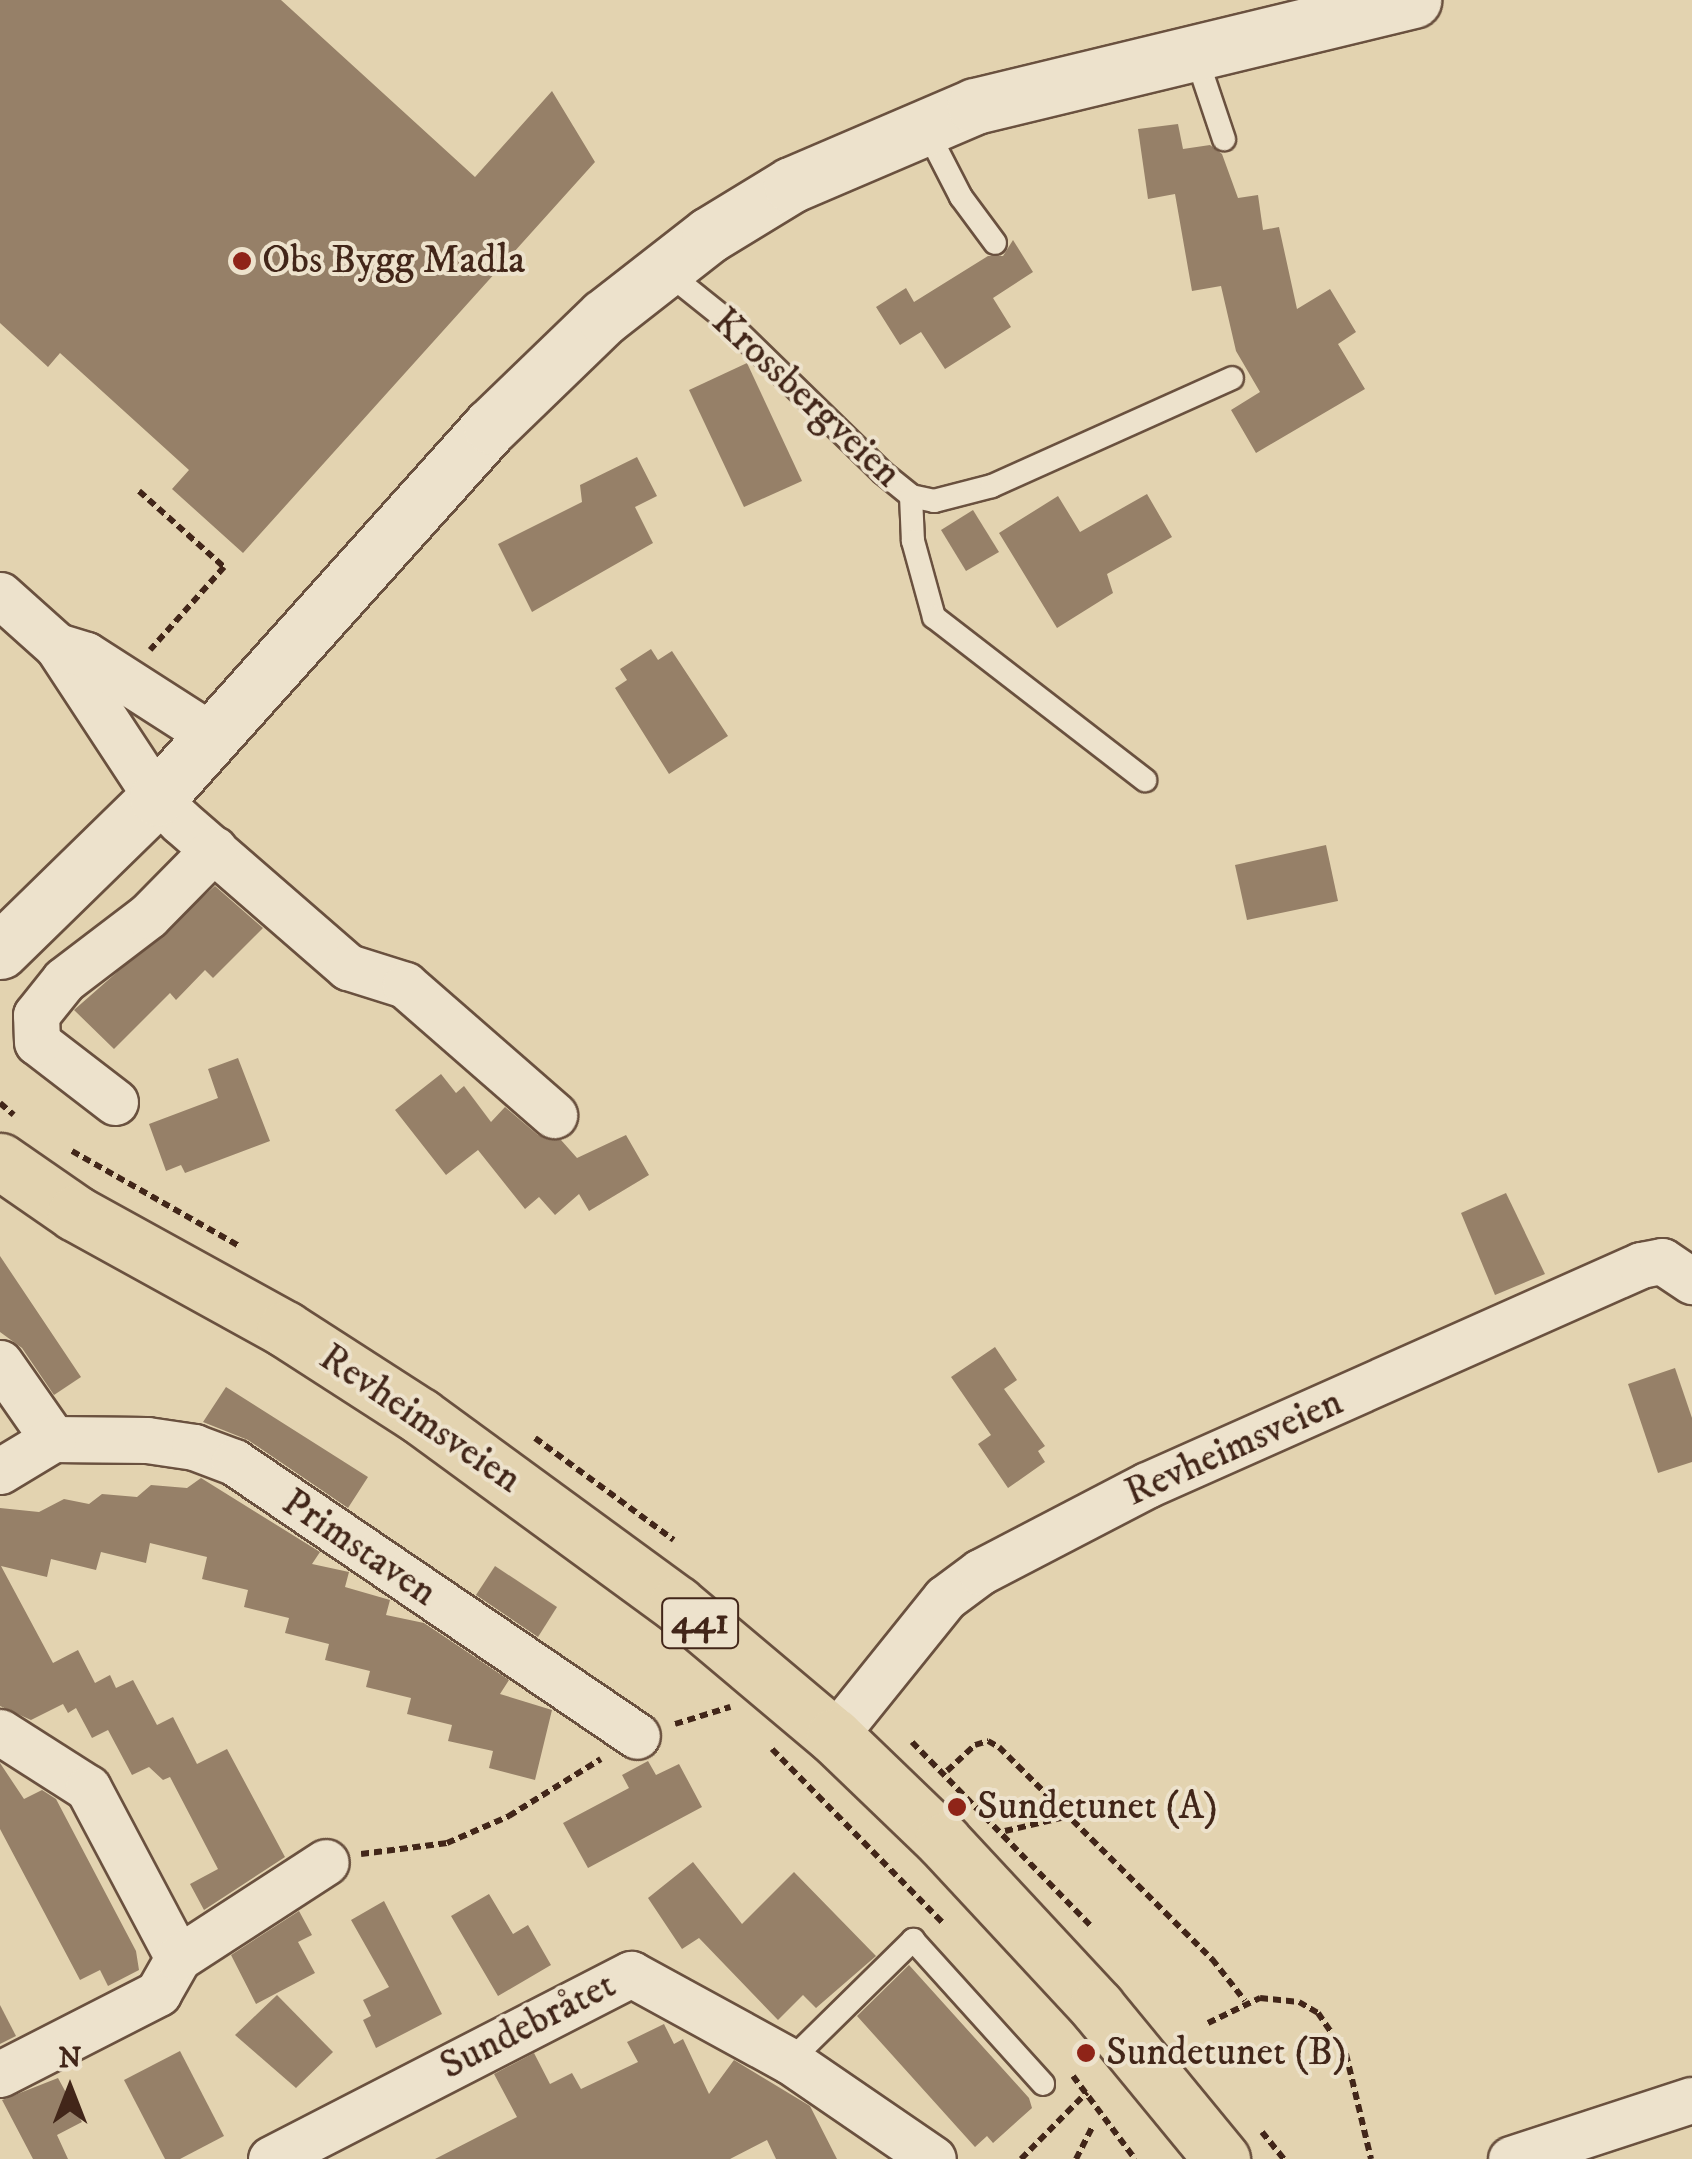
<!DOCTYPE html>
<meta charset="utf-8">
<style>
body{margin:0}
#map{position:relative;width:1692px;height:2159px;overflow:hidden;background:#e3d3b0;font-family:"IM FELL DW Pica",serif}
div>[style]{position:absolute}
.building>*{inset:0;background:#968068}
.path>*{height:6px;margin-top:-3px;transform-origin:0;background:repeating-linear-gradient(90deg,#422619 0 8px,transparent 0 13px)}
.roads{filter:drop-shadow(2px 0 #6a513f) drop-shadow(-2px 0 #6a513f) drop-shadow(0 2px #6a513f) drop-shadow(0 -2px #6a513f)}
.lane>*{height:22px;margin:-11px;padding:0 11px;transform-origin:11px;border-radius:11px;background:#ede2cc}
.street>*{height:45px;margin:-22.5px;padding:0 22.5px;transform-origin:22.5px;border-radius:22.5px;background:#ede2cc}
.secondary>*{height:55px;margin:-27.5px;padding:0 27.5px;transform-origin:27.5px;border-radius:27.5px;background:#ede2cc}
.primary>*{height:55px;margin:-27.5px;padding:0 27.5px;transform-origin:27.5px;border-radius:27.5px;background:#e3d3b0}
.dots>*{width:28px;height:28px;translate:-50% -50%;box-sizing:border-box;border:5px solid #ede2cc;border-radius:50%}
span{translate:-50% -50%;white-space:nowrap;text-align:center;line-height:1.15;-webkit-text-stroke:8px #ede2cc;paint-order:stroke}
.shield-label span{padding:2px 8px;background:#ede2cc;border:2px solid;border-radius:8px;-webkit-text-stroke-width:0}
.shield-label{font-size:38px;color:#422619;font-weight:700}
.poi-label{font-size:40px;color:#422619}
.left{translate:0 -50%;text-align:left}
.street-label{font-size:40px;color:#422619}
.north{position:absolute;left:20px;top:2039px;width:100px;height:100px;-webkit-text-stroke:8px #ede2cc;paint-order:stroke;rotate:0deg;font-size:28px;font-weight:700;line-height:40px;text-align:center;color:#422619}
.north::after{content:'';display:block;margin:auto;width:35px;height:45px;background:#422619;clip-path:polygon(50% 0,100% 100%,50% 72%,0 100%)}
</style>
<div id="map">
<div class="building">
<i style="clip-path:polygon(0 0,281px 0,475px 177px,552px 91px,595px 162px,243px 553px,172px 489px,189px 470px,60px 353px,48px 367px,0 323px)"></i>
<i style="clip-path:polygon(1178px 124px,1183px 149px,1210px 145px,1222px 154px,1238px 198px,1258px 195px,1263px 230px,1279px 227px,1297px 309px,1330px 289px,1356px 332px,1338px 344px,1365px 389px,1256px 453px,1231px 410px,1260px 392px,1236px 351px,1221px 286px,1192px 291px,1175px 194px,1148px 199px,1138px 129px)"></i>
<i style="clip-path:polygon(1013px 240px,1033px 272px,993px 298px,1011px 327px,945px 369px,921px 332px,900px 345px,876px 307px,906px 288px,914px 302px,988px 256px,1003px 256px)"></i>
<i style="clip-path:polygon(747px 363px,802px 481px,744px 507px,689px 390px)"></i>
<i style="clip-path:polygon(637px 457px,657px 496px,635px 507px,653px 543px,532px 612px,498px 544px,582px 502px,580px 485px)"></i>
<i style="clip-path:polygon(1147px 494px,1172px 537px,1107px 574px,1113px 593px,1057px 628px,999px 533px,1058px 496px,1080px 532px)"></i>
<i style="clip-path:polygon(973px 510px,999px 552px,966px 571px,941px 530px)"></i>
<i style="clip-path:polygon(651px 649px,658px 660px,672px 651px,728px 736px,669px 774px,615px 688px,627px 680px,620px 669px)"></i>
<i style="clip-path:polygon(1326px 845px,1338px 901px,1247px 920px,1235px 865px)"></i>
<i style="clip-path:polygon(215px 886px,263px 928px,213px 978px,205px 970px,176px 1000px,170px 993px,114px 1049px,74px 1010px)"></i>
<i style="clip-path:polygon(238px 1058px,270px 1141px,185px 1173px,181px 1165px,166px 1171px,149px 1124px,218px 1098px,208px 1069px)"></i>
<i style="clip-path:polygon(441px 1074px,456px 1093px,464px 1086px,491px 1122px,505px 1107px,538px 1135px,561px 1140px,577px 1158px,626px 1135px,649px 1175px,589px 1211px,579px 1194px,555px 1215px,539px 1197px,525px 1209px,478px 1150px,446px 1175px,395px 1110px)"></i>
<i style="clip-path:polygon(1506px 1193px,1545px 1274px,1495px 1295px,1461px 1213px)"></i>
<i style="clip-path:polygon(0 1256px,81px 1377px,54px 1395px,22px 1348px,0 1332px)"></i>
<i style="clip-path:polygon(995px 1347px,1017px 1380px,1004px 1389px,1045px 1446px,1038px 1451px,1045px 1462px,1008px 1488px,978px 1444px,991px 1435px,951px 1377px)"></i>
<i style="clip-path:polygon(1675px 1368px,1692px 1418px,1692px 1462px,1658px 1473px,1628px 1384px)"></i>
<i style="clip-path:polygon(226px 1387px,368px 1477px,348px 1508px,248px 1440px,203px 1422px)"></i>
<i style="clip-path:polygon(201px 1478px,320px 1552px,312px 1564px,349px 1572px,345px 1587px,390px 1600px,386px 1615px,424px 1623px,509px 1680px,500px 1694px,552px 1710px,535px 1780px,489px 1768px,493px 1751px,448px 1741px,452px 1725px,407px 1714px,411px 1698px,366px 1687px,370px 1671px,325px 1660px,329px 1644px,285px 1633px,289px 1618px,244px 1607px,248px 1590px,202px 1579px,207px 1557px,150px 1543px,146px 1563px,101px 1552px,96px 1570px,51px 1559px,47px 1577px,1px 1566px,53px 1663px,78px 1650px,95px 1683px,110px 1675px,116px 1688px,133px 1680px,157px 1725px,173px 1717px,197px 1764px,227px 1749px,285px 1857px,204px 1910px,190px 1884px,218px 1869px,170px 1777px,163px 1780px,149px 1767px,132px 1775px,108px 1730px,92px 1738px,76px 1708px,68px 1713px,63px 1704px,31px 1720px,0 1706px,0 1508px,39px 1512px,64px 1499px,89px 1504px,102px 1494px,137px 1497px,151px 1485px,187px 1488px)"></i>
<i style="clip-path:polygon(495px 1566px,557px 1607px,538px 1637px,476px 1595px)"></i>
<i style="clip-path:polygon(648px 1761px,656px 1775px,679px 1764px,702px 1807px,588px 1868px,563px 1823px,629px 1788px,622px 1775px)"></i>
<i style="clip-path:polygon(0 1763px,24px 1799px,42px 1790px,56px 1799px,136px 1951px,139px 1970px,108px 1986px,100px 1970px,80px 1980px,0 1829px)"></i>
<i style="clip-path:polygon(693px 1862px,742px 1924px,794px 1872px,876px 1956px,816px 2008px,803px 1995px,778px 2020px,699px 1938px,682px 1949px,648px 1898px)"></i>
<i style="clip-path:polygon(489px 1894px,513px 1934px,528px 1925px,551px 1965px,498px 1996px,451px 1916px)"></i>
<i style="clip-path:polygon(384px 1901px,442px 2014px,376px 2048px,363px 2020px,371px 2016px,363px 2000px,389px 1987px,351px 1920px)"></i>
<i style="clip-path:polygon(299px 1911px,312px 1935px,298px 1942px,315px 1973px,256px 2004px,231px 1955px)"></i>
<i style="clip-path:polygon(909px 1965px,1029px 2098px,1032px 2108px,993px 2143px,987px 2136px,975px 2147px,857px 2016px)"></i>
<i style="clip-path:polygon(277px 1995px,333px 2052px,296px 2088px,235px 2035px)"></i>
<i style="clip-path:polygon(0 2005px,16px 2036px,0 2044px)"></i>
<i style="clip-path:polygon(664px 2024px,674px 2044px,683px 2039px,709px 2094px,734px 2060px,810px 2106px,837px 2159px,776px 2159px,767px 2140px,730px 2159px,435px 2159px,517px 2117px,494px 2074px,534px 2053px,550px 2084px,572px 2073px,581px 2089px,638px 2062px,627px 2042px)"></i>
<i style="clip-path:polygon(180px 2051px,224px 2136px,180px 2159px,165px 2159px,124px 2080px)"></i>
<i style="clip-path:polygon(58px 2078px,82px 2122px,57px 2135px,68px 2159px,33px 2159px,2px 2100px)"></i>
</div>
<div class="path">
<i style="left:139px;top:491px;width:114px;rotate:41.8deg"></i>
<i style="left:224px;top:567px;width:111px;rotate:131.7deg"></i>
<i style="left:0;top:1103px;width:18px;rotate:41deg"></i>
<i style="left:72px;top:1151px;width:192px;rotate:29.6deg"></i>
<i style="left:535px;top:1438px;width:172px;rotate:36.3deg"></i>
<i style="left:675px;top:1724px;width:58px;rotate:-17.2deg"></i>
<i style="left:912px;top:1742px;width:257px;rotate:45.8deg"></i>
<i style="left:772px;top:1749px;width:243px;rotate:45.5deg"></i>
<i style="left:947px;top:1771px;width:38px;rotate:-43deg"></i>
<i style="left:975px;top:1745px;width:14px;rotate:-17deg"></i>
<i style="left:988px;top:1741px;width:13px;rotate:29deg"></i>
<i style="left:999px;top:1747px;width:301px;rotate:44.9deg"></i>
<i style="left:1212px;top:1959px;width:53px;rotate:51.8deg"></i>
<i style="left:1005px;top:1831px;width:67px;rotate:-13deg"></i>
<i style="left:361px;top:1854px;width:87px;rotate:-7.3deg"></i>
<i style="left:447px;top:1843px;width:68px;rotate:-23.5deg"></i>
<i style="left:509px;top:1816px;width:108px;rotate:-31.8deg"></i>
<i style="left:1208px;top:2023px;width:58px;rotate:-25.7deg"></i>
<i style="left:1260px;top:1998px;width:39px;rotate:6deg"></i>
<i style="left:1299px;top:2002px;width:22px;rotate:30deg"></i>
<i style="left:1318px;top:2013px;width:50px;rotate:55.7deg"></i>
<i style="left:1346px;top:2054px;width:108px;rotate:76.6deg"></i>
<i style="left:1073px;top:2076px;width:104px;rotate:53.2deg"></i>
<i style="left:1262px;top:2132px;width:35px;rotate:51deg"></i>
<i style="left:1021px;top:2159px;width:94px;rotate:-45.4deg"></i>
<i style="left:1076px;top:2159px;width:36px;rotate:-63deg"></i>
</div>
<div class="roads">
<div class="lane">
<i style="left:1195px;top:53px;width:91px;rotate:71.4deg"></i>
<i style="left:925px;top:127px;width:79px;rotate:62.8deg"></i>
<i style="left:961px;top:197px;width:57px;rotate:53.5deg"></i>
<i style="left:663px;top:269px;width:77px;rotate:38.7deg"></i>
<i style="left:723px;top:317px;width:223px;rotate:44.3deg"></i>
<i style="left:883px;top:473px;width:36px;rotate:39deg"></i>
<i style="left:911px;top:496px;width:24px;rotate:12deg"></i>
<i style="left:934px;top:501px;width:60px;rotate:-14.5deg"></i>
<i style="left:992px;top:486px;width:263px;rotate:-24.2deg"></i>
<i style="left:911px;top:496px;width:45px;rotate:87.5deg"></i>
<i style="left:913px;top:541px;width:79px;rotate:74.6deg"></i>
<i style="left:934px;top:617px;width:267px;rotate:37.7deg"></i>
<i style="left:790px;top:2061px;width:173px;rotate:-44.5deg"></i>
<i style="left:913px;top:1940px;width:194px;rotate:47.9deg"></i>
</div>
<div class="street">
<i style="left:0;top:595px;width:76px;rotate:41.8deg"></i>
<i style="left:57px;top:646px;width:182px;rotate:56.7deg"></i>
<i style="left:157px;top:798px;width:33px;rotate:45deg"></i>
<i style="left:180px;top:821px;width:223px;rotate:41deg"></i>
<i style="left:348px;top:967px;width:60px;rotate:17.5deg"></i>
<i style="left:405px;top:985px;width:198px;rotate:41.1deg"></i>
<i style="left:57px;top:646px;width:30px;rotate:17deg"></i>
<i style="left:86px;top:655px;width:150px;rotate:32.7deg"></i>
<i style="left:115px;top:1102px;width:98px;rotate:-142.4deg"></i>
<i style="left:37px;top:1042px;width:27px;rotate:-92deg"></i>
<i style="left:36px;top:1015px;width:45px;rotate:-51.3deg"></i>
<i style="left:64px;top:980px;width:106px;rotate:-37.3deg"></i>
<i style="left:148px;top:916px;width:94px;rotate:-45.4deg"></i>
<i style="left:0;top:1363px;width:93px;rotate:55.1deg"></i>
<i style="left:53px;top:1439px;width:94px;rotate:0.6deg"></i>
<i style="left:147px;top:1440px;width:48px;rotate:8.5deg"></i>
<i style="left:194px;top:1447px;width:43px;rotate:20.6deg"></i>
<i style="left:234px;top:1462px;width:487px;rotate:34.2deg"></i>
<i style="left:0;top:1471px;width:62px;rotate:-31.1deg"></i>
<i style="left:0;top:1732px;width:104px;rotate:32.5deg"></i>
<i style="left:88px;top:1788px;width:192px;rotate:62.1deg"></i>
<i style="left:834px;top:1736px;width:177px;rotate:-51.2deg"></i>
<i style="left:945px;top:1598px;width:44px;rotate:-36.6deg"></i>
<i style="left:980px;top:1572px;width:188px;rotate:-27.5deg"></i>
<i style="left:1147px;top:1485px;width:541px;rotate:-24.01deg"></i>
<i style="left:1641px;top:1265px;width:21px;rotate:-11deg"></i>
<i style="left:1662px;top:1261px;width:36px;rotate:34deg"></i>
<i style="left:0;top:2074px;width:178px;rotate:-27.1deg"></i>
<i style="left:158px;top:1993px;width:40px;rotate:-60.3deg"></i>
<i style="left:178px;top:1958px;width:176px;rotate:-33deg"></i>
<i style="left:271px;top:2159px;width:405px;rotate:-27.2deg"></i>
<i style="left:631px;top:1974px;width:181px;rotate:28.7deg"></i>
<i style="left:790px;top:2061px;width:173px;rotate:34.4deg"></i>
<i style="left:1511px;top:2159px;width:190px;rotate:-18.1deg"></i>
</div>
<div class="secondary">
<i style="left:0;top:951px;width:219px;rotate:-44.3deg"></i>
<i style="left:157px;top:798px;width:500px;rotate:-48.1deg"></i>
<i style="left:491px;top:426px;width:157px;rotate:-44deg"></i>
<i style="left:604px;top:317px;width:133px;rotate:-38deg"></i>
<i style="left:709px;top:235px;width:96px;rotate:-31.4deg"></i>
<i style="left:791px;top:185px;width:200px;rotate:-23.2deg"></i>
<i style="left:975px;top:106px;width:451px;rotate:-13.6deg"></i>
</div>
<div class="primary">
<i style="left:0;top:1161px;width:91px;rotate:34.7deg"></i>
<i style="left:75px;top:1213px;width:240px;rotate:28.9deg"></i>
<i style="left:285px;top:1329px;width:161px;rotate:32.8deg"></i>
<i style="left:420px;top:1416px;width:318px;rotate:36.2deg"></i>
<i style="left:677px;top:1604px;width:205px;rotate:40.1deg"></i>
<i style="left:834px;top:1736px;width:151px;rotate:43.9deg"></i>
<i style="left:943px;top:1841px;width:226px;rotate:47.1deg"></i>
<i style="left:1097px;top:2007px;width:197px;rotate:50.6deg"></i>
</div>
</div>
<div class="dots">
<i style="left:242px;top:261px;background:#8f2418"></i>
<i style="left:957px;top:1807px;background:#8f2418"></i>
<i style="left:1086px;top:2053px;background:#8f2418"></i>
</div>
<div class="shield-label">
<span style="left:700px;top:1623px">441</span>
</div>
<div class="poi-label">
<span class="left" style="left:262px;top:261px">Obs Bygg Madla</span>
<span class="left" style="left:977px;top:1807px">Sundetunet (A)</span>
<span class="left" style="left:1106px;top:2053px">Sundetunet (B)</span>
</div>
<div class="street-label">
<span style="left:806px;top:398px;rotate:43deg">Krossbergveien</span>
<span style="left:420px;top:1419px;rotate:34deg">Revheimsveien</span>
<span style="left:1234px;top:1448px;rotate:-24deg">Revheimsveien</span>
<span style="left:359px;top:1548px;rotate:34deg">Primstaven</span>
<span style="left:528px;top:2026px;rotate:-27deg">Sundebråtet</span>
</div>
<div class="north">N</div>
</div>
